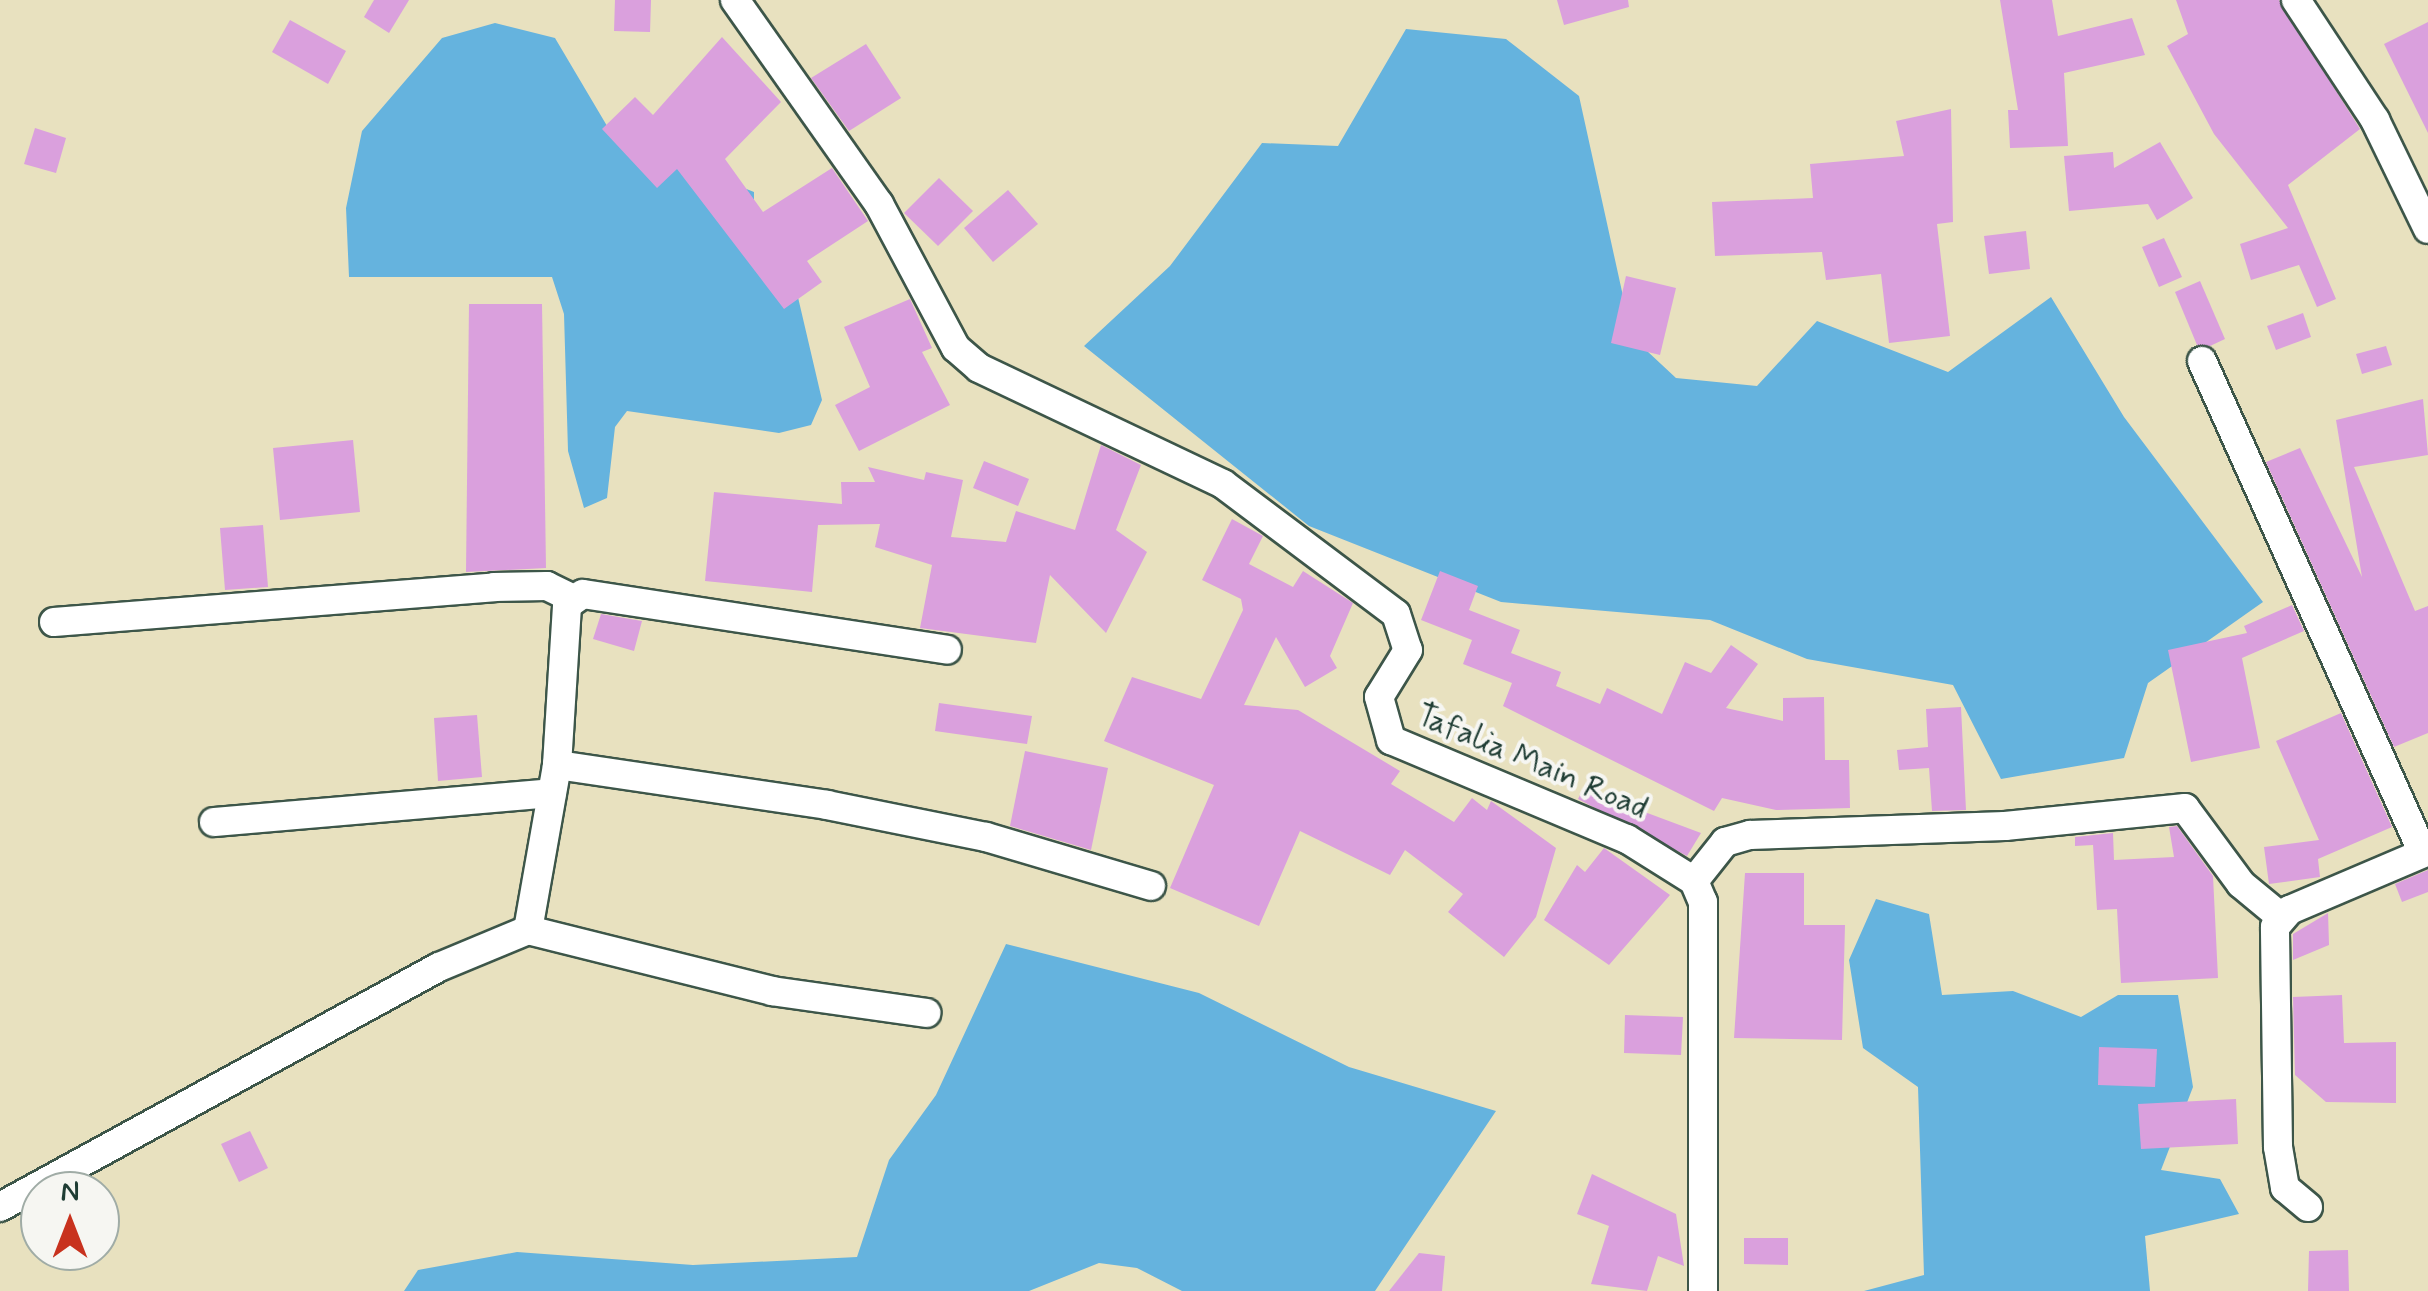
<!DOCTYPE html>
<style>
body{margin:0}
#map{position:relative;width:2428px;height:1291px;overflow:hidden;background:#e8e1bf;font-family:Mynerve,sans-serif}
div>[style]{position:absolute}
.water>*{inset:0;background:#65b3de}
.building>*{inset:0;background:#daa0dd}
.roads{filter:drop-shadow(2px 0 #3d5649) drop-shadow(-2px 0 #3d5649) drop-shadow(0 2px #3d5649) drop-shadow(0 -2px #3d5649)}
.street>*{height:28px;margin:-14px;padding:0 14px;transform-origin:14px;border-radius:14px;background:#fff}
span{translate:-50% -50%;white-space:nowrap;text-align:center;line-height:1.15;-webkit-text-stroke:8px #f6f6f2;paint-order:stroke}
.street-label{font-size:32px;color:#1f3d34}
.north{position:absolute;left:20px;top:1171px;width:100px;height:100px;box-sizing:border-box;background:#f6f6f2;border:2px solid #a0aca6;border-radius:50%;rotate:0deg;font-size:28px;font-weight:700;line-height:40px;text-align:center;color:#1f3d34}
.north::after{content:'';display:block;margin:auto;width:35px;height:45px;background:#c8321e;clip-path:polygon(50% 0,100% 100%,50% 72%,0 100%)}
</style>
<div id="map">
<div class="water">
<i style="clip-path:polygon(495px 23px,555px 38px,613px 136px,754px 192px,754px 220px,797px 293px,822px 400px,811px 425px,779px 433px,627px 411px,615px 427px,607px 498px,584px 508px,568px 451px,564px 314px,552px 277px,349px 277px,346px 208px,362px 131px,442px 38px)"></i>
<i style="clip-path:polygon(1406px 29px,1506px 39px,1579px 96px,1632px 337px,1676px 378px,1757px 386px,1817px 321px,1948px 372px,2051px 297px,2124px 417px,2263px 602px,2148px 683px,2124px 758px,2001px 779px,1953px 685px,1807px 659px,1710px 620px,1501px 602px,1309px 526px,1084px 346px,1170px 266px,1262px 143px,1338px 146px)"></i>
<i style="clip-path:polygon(1876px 899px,1929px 914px,1942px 995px,2013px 991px,2081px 1017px,2118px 995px,2178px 995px,2193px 1087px,2161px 1170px,2220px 1179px,2239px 1214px,2145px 1236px,2150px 1291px,1864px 1291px,1924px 1275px,1918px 1087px,1863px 1048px,1849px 960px)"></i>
<i style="clip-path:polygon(1006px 944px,1199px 993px,1349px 1067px,1496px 1111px,1375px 1291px,1182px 1291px,1137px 1268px,1099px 1263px,1029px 1291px,404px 1291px,418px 1270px,517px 1252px,693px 1265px,857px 1257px,889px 1160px,936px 1095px)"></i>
</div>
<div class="building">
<i style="clip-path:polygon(374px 0,409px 0,389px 33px,364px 17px)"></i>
<i style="clip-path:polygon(615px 0,651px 0,650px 32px,614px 31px)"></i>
<i style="clip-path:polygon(1557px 0,1628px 0,1629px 7px,1564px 25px)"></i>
<i style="clip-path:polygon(2000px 0,2052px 0,2058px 36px,2132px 18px,2145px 55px,2064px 73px,2068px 146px,2010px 148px,2008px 110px,2018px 110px)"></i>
<i style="clip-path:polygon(2176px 0,2279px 0,2360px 129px,2288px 185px,2336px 299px,2317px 307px,2299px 265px,2251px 280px,2240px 244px,2288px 228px,2214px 134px,2167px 46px,2188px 34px)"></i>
<i style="clip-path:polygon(290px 20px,346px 51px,328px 84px,272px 52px)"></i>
<i style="clip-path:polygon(2428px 22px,2428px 133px,2384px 44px)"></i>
<i style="clip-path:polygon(722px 37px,781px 102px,725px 159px,763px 212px,832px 168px,868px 221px,807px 261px,822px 282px,784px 309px,677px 169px,657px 188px,602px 129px,635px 97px,653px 115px)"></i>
<i style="clip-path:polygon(866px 44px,901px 98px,849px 131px,811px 78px)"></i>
<i style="clip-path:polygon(1951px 109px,1953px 222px,1937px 224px,1950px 336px,1889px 343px,1881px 274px,1826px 280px,1822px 252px,1715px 256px,1712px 202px,1813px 198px,1810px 164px,1904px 156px,1896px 121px)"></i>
<i style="clip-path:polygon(35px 128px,66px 138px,56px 173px,24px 164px)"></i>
<i style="clip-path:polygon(2160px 142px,2193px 198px,2157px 220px,2148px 204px,2069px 211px,2064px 156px,2113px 152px,2114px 168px)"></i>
<i style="clip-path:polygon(939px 178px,973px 211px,938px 246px,904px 213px)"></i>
<i style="clip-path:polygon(1008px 190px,1038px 224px,993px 262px,964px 228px)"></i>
<i style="clip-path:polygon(2026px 231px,2030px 269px,1989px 274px,1984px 236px)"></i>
<i style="clip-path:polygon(2164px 238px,2182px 277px,2159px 287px,2142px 247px)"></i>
<i style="clip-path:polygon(1626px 276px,1676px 288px,1660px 355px,1611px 343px)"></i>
<i style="clip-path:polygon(2200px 281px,2225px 339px,2210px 346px,2197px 345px,2175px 292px)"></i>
<i style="clip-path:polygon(910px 299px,932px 348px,922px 352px,950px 405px,859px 451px,835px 405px,870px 387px,844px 327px)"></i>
<i style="clip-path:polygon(469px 304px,542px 304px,546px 568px,466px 572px)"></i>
<i style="clip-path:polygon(2303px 313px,2311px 337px,2276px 350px,2267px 326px)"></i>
<i style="clip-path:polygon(2386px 346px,2392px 365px,2362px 374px,2356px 354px)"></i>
<i style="clip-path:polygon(2423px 399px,2428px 455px,2354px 467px,2415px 611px,2428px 606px,2428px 733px,2394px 747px,2266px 462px,2300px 448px,2362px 577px,2336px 420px)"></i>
<i style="clip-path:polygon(353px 440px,360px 512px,280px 520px,273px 448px)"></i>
<i style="clip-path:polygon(1101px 445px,1141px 465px,1116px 530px,1147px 552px,1106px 633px,1050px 575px,1036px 643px,920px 628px,932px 565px,875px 547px,880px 524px,818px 525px,812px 592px,705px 581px,714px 492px,842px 504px,841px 482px,875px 482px,868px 467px,924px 480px,926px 472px,963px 480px,951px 537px,1006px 542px,1016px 511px,1075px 530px)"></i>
<i style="clip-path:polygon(984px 461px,1029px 479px,1018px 506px,973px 488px)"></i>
<i style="clip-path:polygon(1232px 519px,1263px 536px,1249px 564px,1293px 587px,1303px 571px,1353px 603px,1330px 656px,1337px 668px,1305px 687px,1276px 637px,1244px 705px,1298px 710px,1400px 771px,1391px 784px,1454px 822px,1472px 798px,1487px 810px,1491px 801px,1556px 848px,1536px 917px,1504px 957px,1448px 912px,1463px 894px,1405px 850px,1390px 875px,1300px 831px,1259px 926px,1170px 888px,1214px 785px,1104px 741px,1132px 677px,1201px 699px,1243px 610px,1241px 599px,1202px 580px)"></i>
<i style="clip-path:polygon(263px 525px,268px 587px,225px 590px,220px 528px)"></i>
<i style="clip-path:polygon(1440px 571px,1478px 586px,1469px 610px,1520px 630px,1511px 653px,1561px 672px,1556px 686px,1600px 704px,1607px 688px,1662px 714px,1685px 662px,1711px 673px,1731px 645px,1758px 664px,1726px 708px,1783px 721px,1783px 698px,1824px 697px,1825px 760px,1849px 760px,1850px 808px,1776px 810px,1722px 798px,1714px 811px,1503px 706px,1512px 683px,1463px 664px,1472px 640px,1421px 620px)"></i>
<i style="clip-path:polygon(2292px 605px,2304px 631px,2242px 658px,2260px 748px,2191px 762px,2168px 650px,2247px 633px,2244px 626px)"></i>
<i style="clip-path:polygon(601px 614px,642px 621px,634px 651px,593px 639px)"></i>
<i style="clip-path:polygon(939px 703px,1032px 716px,1027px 744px,935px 731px)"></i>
<i style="clip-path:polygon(1961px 707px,1966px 810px,1932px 811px,1929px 768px,1899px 770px,1897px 750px,1928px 747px,1926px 709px)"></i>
<i style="clip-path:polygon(2341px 713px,2392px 827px,2318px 859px,2320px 877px,2269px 884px,2264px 847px,2319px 840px,2276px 741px)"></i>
<i style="clip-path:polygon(477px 715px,482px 777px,438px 781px,434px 718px)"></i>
<i style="clip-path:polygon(1025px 751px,1108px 768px,1091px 850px,1010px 826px)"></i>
<i style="clip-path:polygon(1583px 789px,1701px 833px,1687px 856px,1578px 799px)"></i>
<i style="clip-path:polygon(2177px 826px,2213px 876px,2218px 978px,2121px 983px,2117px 909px,2097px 910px,2093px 845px,2075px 846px,2075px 837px,2113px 833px,2114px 860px,2174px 857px,2169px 827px)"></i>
<i style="clip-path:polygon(1604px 848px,1670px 895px,1609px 965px,1544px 920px,1577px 865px,1585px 872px)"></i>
<i style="clip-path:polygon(2428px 870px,2428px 892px,2402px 902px,2395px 884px)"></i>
<i style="clip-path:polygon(1745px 873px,1804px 873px,1804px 925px,1845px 925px,1842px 1040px,1734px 1038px)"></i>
<i style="clip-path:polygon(2328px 913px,2329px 945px,2293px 960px,2293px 934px)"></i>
<i style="clip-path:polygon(2342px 995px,2344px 1043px,2396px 1042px,2396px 1103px,2326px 1102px,2295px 1075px,2293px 997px)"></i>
<i style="clip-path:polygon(1625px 1015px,1683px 1017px,1681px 1055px,1624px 1053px)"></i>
<i style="clip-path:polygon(2099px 1047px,2157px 1049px,2155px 1087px,2098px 1085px)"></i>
<i style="clip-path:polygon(2236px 1099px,2238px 1144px,2141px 1149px,2138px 1104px)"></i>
<i style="clip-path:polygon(250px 1131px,268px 1168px,239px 1182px,221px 1144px)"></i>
<i style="clip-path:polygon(1592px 1174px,1676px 1214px,1684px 1266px,1658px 1256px,1647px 1291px,1591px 1284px,1609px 1226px,1577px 1214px)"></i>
<i style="clip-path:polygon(1744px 1238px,1788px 1238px,1788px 1265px,1744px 1264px)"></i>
<i style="clip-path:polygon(2348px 1250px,2349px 1291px,2308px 1291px,2309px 1251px)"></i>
<i style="clip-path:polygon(1419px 1253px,1445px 1256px,1442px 1291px,1389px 1291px)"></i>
</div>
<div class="roads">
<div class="street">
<i style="left:735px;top:0;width:250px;rotate:54.8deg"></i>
<i style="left:879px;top:204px;width:163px;rotate:61.9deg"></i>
<i style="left:956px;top:348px;width:30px;rotate:41deg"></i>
<i style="left:979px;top:368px;width:270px;rotate:25.4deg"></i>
<i style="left:1223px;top:484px;width:216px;rotate:36.9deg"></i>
<i style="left:1396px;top:614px;width:38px;rotate:72deg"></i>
<i style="left:1408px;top:650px;width:55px;rotate:121.7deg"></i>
<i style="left:1379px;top:697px;width:45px;rotate:74.4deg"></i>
<i style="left:1391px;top:740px;width:256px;rotate:22.8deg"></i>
<i style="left:1627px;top:839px;width:79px;rotate:32.1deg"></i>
<i style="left:1694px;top:881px;width:23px;rotate:67deg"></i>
<i style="left:1703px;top:902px;width:389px;rotate:90deg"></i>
<i style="left:2296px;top:0;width:144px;rotate:56.6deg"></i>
<i style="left:2375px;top:120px;width:121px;rotate:64.1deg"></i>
<i style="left:2202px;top:361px;width:539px;rotate:65.81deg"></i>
<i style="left:54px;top:622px;width:441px;rotate:-4.5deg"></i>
<i style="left:494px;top:587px;width:53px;rotate:-1.1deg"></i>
<i style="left:547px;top:586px;width:28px;rotate:26deg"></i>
<i style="left:557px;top:765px;width:160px;rotate:-86.4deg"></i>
<i style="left:567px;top:605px;width:19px;rotate:-35deg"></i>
<i style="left:583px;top:594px;width:368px;rotate:8.7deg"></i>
<i style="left:214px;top:822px;width:339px;rotate:-4.9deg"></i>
<i style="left:1694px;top:881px;width:50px;rotate:-51.5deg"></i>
<i style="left:1725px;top:842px;width:26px;rotate:-16deg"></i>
<i style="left:1750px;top:835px;width:255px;rotate:-2deg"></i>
<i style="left:2005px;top:826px;width:181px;rotate:-5.7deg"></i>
<i style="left:2185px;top:808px;width:94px;rotate:53.6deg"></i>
<i style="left:2241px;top:884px;width:52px;rotate:39.5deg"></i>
<i style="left:528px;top:930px;width:252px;rotate:14deg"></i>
<i style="left:772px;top:991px;width:156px;rotate:8.1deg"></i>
<i style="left:0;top:1207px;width:500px;rotate:-28.67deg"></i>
<i style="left:439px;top:967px;width:96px;rotate:-22.6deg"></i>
<i style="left:528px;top:930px;width:168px;rotate:-80deg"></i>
<i style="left:557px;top:765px;width:273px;rotate:8.4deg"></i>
<i style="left:827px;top:805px;width:162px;rotate:11.4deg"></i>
<i style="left:986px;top:837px;width:172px;rotate:16.5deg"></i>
<i style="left:2308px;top:1207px;width:30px;rotate:-140deg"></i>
<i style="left:2285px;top:1188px;width:42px;rotate:-99.7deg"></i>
<i style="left:2278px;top:1147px;width:220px;rotate:-90.8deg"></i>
<i style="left:2275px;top:927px;width:23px;rotate:-49deg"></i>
<i style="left:2290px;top:910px;width:150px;rotate:-23.1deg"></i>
</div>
</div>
<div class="street-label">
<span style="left:1532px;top:762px;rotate:23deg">Tafalia Main Road</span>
</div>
<div class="north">N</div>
</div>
